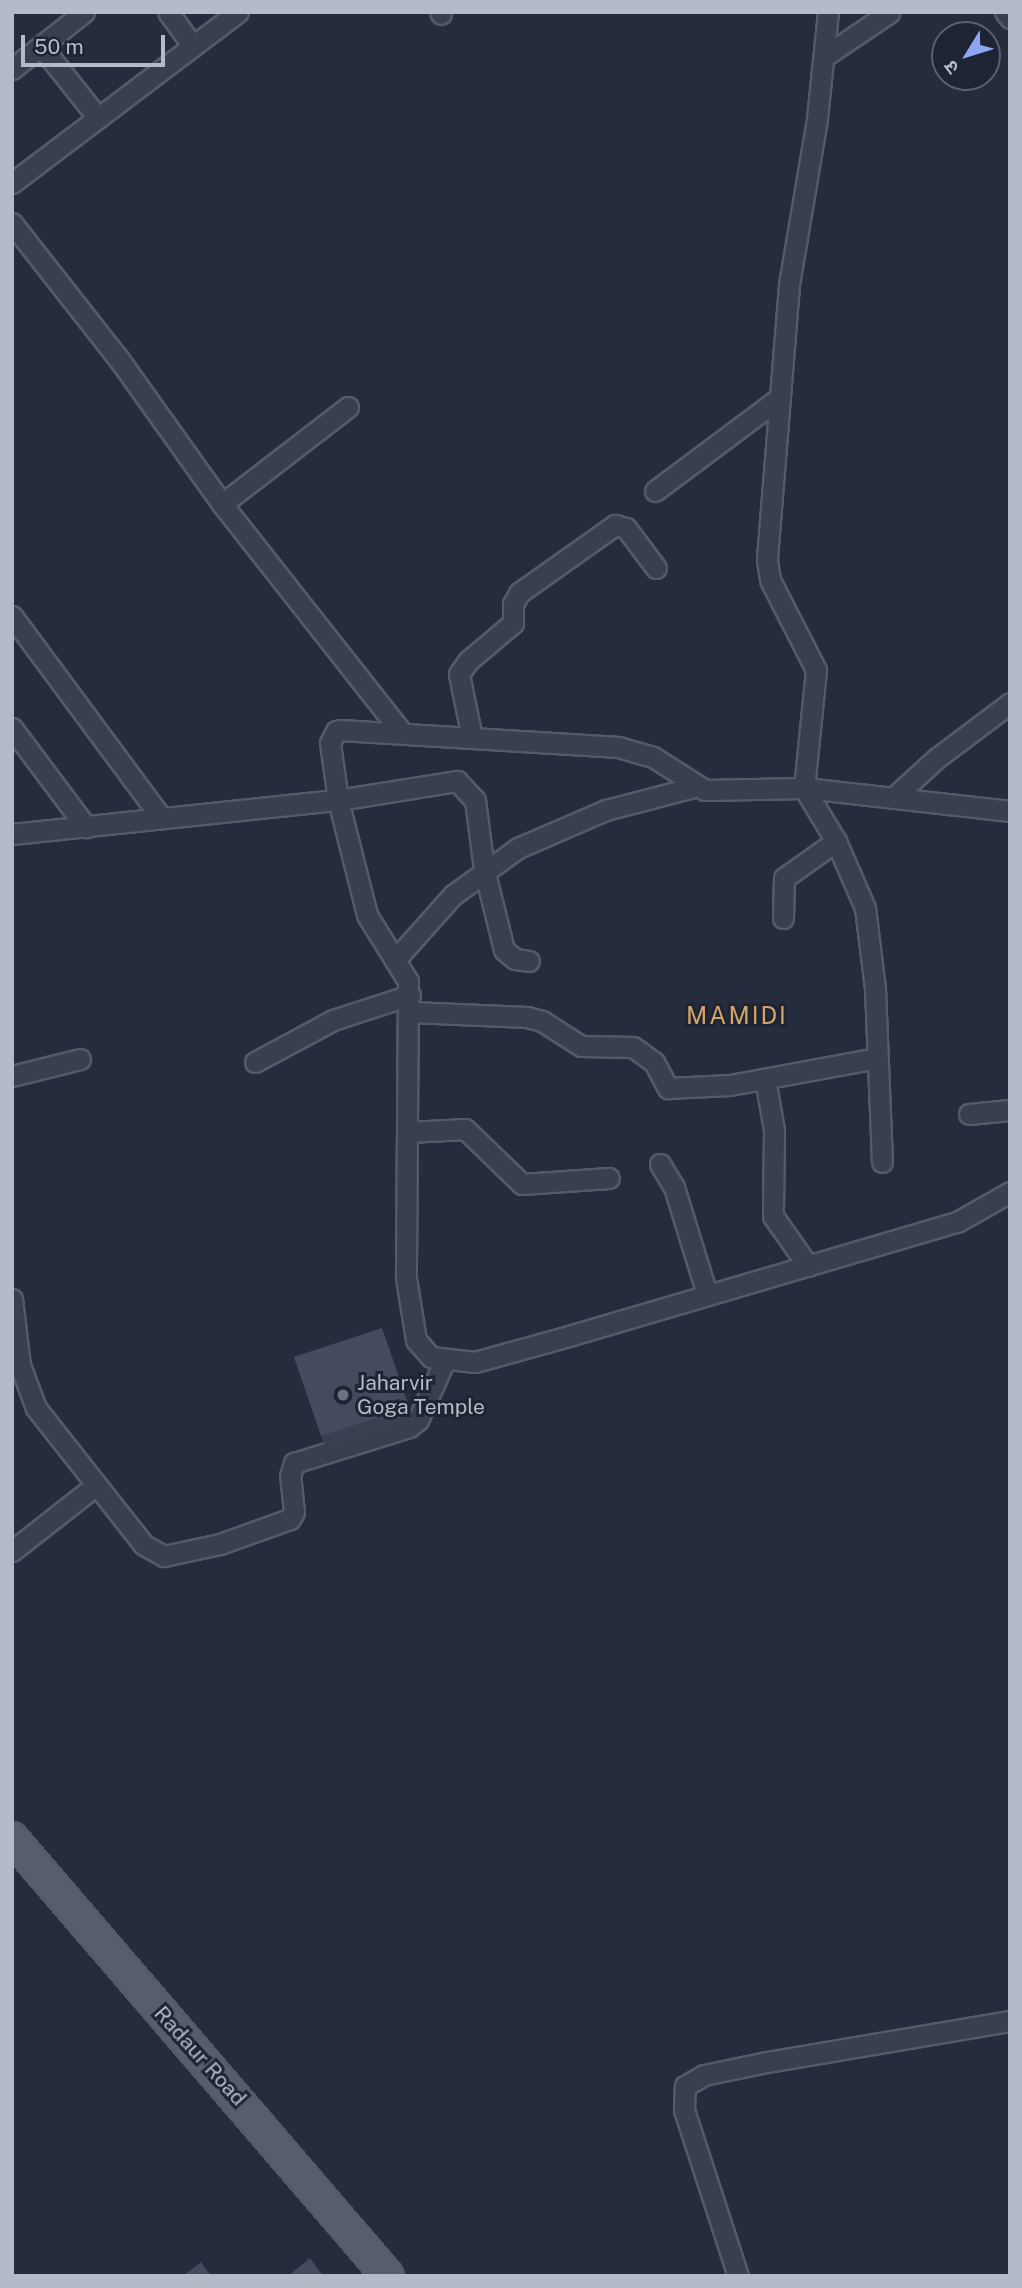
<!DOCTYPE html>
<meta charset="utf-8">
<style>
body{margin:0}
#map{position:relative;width:1022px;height:2288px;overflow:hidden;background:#252c3d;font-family:"Public Sans","Noto Sans Devanagari",sans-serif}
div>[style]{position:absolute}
.roads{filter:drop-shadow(2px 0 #545a68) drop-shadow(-2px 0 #545a68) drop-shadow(0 2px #545a68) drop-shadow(0 -2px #545a68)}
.minor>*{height:19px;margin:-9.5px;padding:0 9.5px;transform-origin:9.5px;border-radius:9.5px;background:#393f4e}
.primary>*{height:30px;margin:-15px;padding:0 15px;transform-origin:15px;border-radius:15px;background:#575d6d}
.wall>*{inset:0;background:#3a4052}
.building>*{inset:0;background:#444b5f}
.dots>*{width:19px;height:19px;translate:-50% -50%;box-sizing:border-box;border:4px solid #1e2433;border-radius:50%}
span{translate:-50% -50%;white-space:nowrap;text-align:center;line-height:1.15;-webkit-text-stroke:6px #1e2433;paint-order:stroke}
.poi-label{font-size:21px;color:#b5bac8}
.left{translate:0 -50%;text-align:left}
.street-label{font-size:21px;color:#b5bac8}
.quarter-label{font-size:24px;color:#d1a467;letter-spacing:2px}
.frame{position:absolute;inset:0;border:14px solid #b5bac8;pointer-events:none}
.north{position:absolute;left:931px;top:21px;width:70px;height:70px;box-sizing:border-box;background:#1e2433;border:2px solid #5a606f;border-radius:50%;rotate:232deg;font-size:19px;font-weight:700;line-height:28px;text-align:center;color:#b5bac8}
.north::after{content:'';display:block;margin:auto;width:24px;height:32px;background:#8ea7f4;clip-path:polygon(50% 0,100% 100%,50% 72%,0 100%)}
.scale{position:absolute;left:21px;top:35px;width:144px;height:32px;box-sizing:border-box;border:4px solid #b5bac8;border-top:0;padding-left:9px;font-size:21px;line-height:24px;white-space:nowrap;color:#b5bac8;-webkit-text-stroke:5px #1e2433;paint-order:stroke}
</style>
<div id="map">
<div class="roads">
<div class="minor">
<i style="left:168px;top:12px;width:42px;rotate:53.7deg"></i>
<i style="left:440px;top:12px;width:2px;rotate:63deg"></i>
<i style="left:828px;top:12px;width:108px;rotate:95.9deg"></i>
<i style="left:817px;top:119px;width:168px;rotate:99.6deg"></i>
<i style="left:789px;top:285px;width:276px;rotate:94.6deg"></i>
<i style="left:767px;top:560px;width:20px;rotate:81deg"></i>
<i style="left:770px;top:580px;width:101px;rotate:62.9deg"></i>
<i style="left:816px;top:670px;width:119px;rotate:95.8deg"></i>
<i style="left:804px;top:788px;width:62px;rotate:58.9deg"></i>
<i style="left:836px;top:841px;width:73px;rotate:66.6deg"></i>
<i style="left:865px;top:908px;width:81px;rotate:82.9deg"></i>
<i style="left:875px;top:988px;width:174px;rotate:87.7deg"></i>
<i style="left:1005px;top:12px;width:8px;rotate:50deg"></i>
<i style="left:41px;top:46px;width:92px;rotate:51.6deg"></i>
<i style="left:825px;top:56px;width:78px;rotate:-34.1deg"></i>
<i style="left:12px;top:69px;width:92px;rotate:-38.4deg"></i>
<i style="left:12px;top:183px;width:283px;rotate:-37.1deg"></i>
<i style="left:12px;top:223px;width:172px;rotate:51.9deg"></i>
<i style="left:118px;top:358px;width:179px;rotate:54.5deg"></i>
<i style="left:222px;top:504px;width:291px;rotate:51.8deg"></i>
<i style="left:655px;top:491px;width:154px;rotate:-36.8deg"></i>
<i style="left:222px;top:504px;width:159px;rotate:-37.6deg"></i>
<i style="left:12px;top:616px;width:250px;rotate:53.5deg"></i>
<i style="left:12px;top:728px;width:124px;rotate:53.2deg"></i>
<i style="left:472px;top:738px;width:65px;rotate:-101.5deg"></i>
<i style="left:459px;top:674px;width:16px;rotate:-55deg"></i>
<i style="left:468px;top:661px;width:59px;rotate:-40.2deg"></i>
<i style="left:513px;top:623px;width:19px;rotate:-90deg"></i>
<i style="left:513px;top:604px;width:13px;rotate:-61deg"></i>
<i style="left:519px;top:593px;width:118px;rotate:-35.3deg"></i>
<i style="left:615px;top:525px;width:11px;rotate:15deg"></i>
<i style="left:626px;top:528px;width:50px;rotate:53.1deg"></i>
<i style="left:893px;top:798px;width:59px;rotate:-42.3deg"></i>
<i style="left:937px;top:758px;width:91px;rotate:-37deg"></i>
<i style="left:1010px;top:811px;width:207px;rotate:-173.6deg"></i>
<i style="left:804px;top:788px;width:99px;rotate:178.8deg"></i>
<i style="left:705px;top:790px;width:62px;rotate:-147.6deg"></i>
<i style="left:653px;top:757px;width:35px;rotate:-164deg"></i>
<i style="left:619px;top:747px;width:279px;rotate:-176.5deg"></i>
<i style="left:341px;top:730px;width:5px;rotate:169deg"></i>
<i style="left:336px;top:731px;width:13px;rotate:117deg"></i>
<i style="left:330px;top:743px;width:58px;rotate:82deg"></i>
<i style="left:338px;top:800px;width:119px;rotate:75.8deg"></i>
<i style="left:367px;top:915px;width:78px;rotate:58.2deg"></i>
<i style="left:408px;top:981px;width:297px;rotate:90.4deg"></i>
<i style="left:406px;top:1278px;width:63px;rotate:80.8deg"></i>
<i style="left:416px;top:1340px;width:23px;rotate:49deg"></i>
<i style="left:431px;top:1357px;width:44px;rotate:6.5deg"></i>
<i style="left:475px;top:1362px;width:98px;rotate:-15.5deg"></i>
<i style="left:569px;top:1336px;width:404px;rotate:-16.4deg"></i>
<i style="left:957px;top:1222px;width:61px;rotate:-29.5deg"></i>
<i style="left:12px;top:834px;width:328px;rotate:-6deg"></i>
<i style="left:338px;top:800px;width:121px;rotate:-9.1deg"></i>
<i style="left:457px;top:781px;width:26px;rotate:47deg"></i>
<i style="left:475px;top:800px;width:70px;rotate:82.6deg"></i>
<i style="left:484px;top:869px;width:83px;rotate:76.1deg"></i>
<i style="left:504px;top:950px;width:14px;rotate:39deg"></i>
<i style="left:515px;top:959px;width:14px;rotate:8deg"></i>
<i style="left:783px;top:918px;width:40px;rotate:-88.6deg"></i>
<i style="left:784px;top:878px;width:64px;rotate:-35.4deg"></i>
<i style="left:395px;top:960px;width:87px;rotate:-48.3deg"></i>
<i style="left:453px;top:895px;width:80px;rotate:-35.9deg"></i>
<i style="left:518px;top:848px;width:96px;rotate:-23.4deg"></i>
<i style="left:606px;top:810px;width:91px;rotate:-14.6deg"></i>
<i style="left:411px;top:1012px;width:116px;rotate:2.5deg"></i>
<i style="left:527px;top:1017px;width:16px;rotate:15deg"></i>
<i style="left:542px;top:1021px;width:46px;rotate:32.7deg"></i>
<i style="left:581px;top:1046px;width:52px;rotate:1.1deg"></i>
<i style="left:633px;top:1047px;width:26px;rotate:36deg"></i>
<i style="left:654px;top:1062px;width:30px;rotate:62deg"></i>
<i style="left:668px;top:1088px;width:62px;rotate:-2.8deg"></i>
<i style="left:730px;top:1085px;width:149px;rotate:-10.4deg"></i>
<i style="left:255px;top:1062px;width:89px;rotate:-28.3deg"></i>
<i style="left:333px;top:1020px;width:81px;rotate:-18deg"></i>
<i style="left:12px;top:1076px;width:70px;rotate:-14deg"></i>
<i style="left:765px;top:1079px;width:52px;rotate:80deg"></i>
<i style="left:774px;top:1130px;width:86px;rotate:90.7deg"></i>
<i style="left:773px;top:1216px;width:61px;rotate:55deg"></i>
<i style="left:969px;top:1114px;width:41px;rotate:-5.6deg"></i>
<i style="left:409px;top:1132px;width:56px;rotate:-3.1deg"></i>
<i style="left:465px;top:1129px;width:79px;rotate:44deg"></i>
<i style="left:522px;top:1184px;width:87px;rotate:-3.9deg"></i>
<i style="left:660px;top:1164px;width:27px;rotate:59deg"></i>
<i style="left:674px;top:1187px;width:112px;rotate:72.9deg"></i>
<i style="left:12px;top:1299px;width:66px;rotate:83.1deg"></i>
<i style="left:20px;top:1365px;width:46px;rotate:69.6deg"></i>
<i style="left:36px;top:1408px;width:174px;rotate:51.8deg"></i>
<i style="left:144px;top:1545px;width:23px;rotate:29deg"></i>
<i style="left:164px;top:1556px;width:57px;rotate:-12.1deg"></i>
<i style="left:220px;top:1544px;width:74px;rotate:-19.7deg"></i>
<i style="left:290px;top:1519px;width:8px;rotate:-60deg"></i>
<i style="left:294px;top:1512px;width:36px;rotate:-96deg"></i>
<i style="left:290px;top:1476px;width:14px;rotate:-73deg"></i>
<i style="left:294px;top:1463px;width:121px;rotate:-17.4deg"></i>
<i style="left:409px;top:1427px;width:11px;rotate:-38deg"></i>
<i style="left:418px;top:1420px;width:64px;rotate:-65.9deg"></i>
<i style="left:12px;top:1551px;width:105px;rotate:-38.1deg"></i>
<i style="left:738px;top:2276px;width:175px;rotate:-108deg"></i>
<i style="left:684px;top:2110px;width:24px;rotate:-88deg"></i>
<i style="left:685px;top:2086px;width:22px;rotate:-30deg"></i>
<i style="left:704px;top:2075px;width:64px;rotate:-11.7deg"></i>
<i style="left:767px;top:2062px;width:246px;rotate:-9.6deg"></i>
</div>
<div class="primary">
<i style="left:12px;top:1838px;width:577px;rotate:49.36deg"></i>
</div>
</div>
<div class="wall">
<i style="clip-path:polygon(382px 1328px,414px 1420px,326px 1449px,294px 1357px)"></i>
</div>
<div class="building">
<i style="clip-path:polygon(382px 1328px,409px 1407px,321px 1436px,294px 1357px)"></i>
<i style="clip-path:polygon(310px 2258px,323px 2276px,288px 2276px)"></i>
<i style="clip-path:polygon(201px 2262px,211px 2276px,183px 2276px)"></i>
</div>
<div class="dots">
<i style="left:343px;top:1395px;background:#6b7280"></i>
</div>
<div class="poi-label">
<span class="left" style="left:357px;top:1395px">Jaharvir<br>Goga Temple</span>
</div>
<div class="street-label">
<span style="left:200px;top:2056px;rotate:48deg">Radaur Road</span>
</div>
<div class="quarter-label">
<span style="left:737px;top:1016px">MAMIDI</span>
</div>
<div class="frame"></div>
<div class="north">उ</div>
<div class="scale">50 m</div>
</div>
